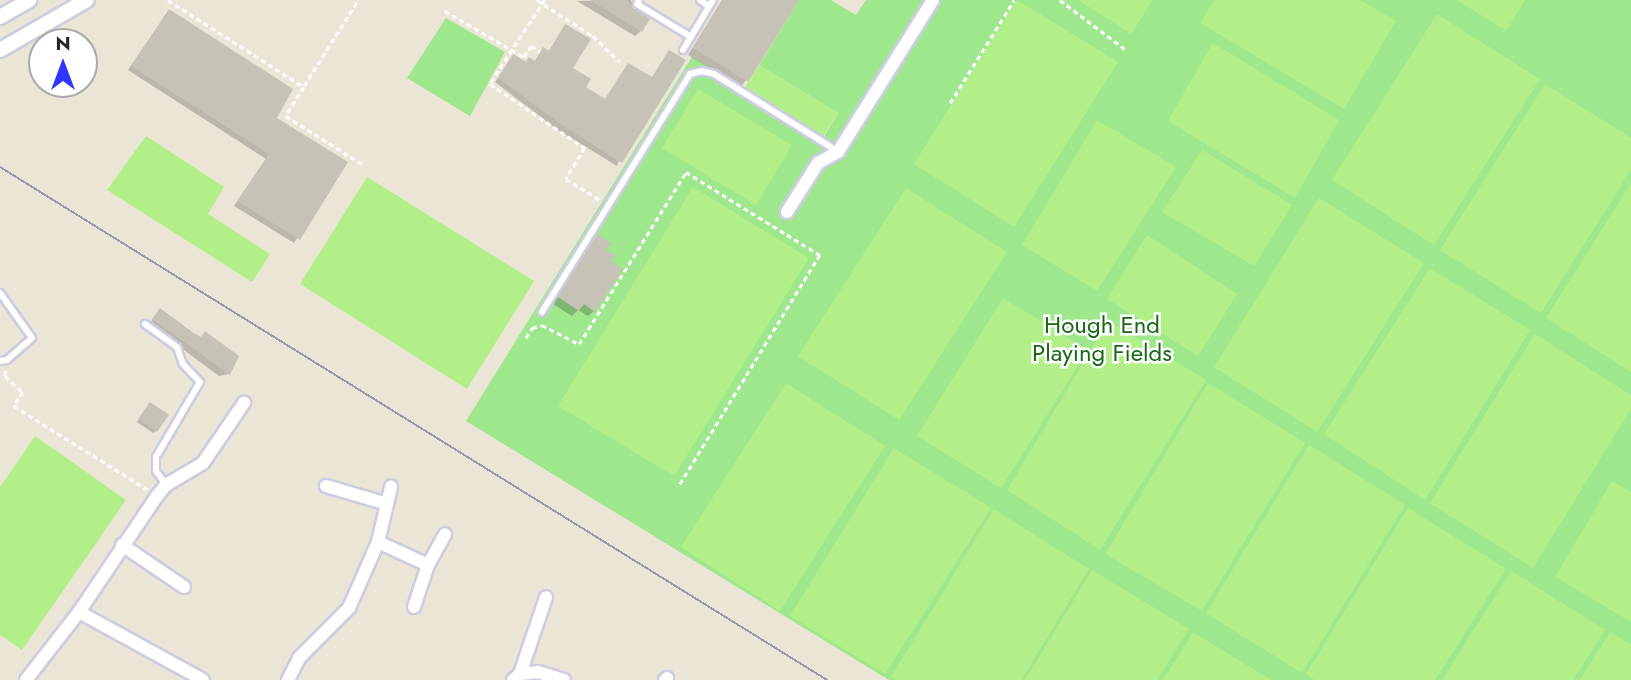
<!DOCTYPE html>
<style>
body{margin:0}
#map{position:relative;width:1631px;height:680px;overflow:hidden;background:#ebe5d6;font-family:Jost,sans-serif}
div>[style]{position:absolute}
.green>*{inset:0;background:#9ee78d}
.pitch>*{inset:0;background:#b3ef88}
.shadow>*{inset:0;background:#0003}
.building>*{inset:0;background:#c6c2b6}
.path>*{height:2.5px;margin-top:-1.25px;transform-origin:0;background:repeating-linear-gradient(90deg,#fff 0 5px,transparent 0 8.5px)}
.roads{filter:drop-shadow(2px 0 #cccce2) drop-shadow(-2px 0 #cccce2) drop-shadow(0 2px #cccce2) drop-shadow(0 -2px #cccce2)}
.service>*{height:6px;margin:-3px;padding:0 3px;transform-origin:3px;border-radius:3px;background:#fff}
.minor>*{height:12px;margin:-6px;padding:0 6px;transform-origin:6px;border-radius:6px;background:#fff}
.tertiary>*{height:14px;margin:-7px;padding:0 7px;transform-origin:7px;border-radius:7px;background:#fff}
.tram>*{height:2px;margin:-1px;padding:0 1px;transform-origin:1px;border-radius:1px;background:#9999b3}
span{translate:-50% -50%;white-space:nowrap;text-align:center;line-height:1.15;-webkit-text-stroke:5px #fff;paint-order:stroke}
.park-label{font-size:24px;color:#186714}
.north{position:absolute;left:28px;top:28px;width:70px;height:70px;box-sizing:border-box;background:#fff;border:2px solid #a9a9a9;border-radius:50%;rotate:0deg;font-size:19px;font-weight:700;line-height:28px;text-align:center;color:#272727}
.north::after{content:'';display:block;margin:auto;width:24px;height:32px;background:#2f36ff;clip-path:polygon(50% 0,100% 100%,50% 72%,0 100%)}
</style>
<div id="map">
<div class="green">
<i style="clip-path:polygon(799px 0,831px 0,856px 15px,866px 0,1631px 0,1631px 680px,889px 680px,466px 421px,692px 57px,824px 137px,838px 113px,759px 65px)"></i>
<i style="clip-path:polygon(446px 18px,505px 52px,470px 116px,407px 78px)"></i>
</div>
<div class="pitch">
<i style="clip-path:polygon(1017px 0,1118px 62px,1014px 227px,914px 164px)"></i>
<i style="clip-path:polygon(1078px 0,1153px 0,1131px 34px)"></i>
<i style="clip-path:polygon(1214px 0,1360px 0,1396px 21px,1344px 109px,1200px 23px)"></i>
<i style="clip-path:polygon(1457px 0,1525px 0,1506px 31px)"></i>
<i style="clip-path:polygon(1437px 14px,1540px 79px,1434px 245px,1332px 180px)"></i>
<i style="clip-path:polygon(1213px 43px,1339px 120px,1295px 198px,1168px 121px)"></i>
<i style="clip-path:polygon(759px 65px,838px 113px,823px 137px,744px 89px)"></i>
<i style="clip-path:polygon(1545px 84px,1631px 138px,1631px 170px,1541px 313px,1440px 250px)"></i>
<i style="clip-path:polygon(698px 89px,792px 145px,756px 205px,662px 148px)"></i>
<i style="clip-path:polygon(1097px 120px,1176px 167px,1097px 291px,1022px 245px)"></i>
<i style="clip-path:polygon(146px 136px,224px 187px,208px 214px,270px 254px,252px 282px,107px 190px)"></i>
<i style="clip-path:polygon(1202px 150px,1292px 205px,1254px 266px,1162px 212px)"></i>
<i style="clip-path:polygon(367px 177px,534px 281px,467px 389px,300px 284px)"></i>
<i style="clip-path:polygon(1631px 183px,1631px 372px,1546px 318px)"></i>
<i style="clip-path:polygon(693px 187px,809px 258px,674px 476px,558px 406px)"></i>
<i style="clip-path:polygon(906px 188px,1007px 252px,899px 420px,798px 356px)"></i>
<i style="clip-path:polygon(1319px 198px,1424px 263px,1317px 432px,1214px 367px)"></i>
<i style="clip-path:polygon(1147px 235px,1237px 294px,1198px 356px,1107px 299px)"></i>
<i style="clip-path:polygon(1430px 268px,1530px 330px,1425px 500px,1324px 434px)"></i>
<i style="clip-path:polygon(1003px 298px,1088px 350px,1001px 488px,917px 436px)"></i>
<i style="clip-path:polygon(1108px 321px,1206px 380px,1100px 550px,1007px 490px)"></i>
<i style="clip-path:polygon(1535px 334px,1631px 395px,1631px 409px,1533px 568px,1430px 503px)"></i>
<i style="clip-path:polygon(786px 383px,885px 446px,780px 611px,681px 547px)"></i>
<i style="clip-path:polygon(1208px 383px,1305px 443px,1202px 611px,1105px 554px)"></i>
<i style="clip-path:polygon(35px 436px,126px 500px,22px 650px,0 635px,0 487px)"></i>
<i style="clip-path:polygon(1309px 445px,1405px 505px,1302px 673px,1206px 613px)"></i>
<i style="clip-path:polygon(894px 448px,991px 508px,885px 674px,790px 616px)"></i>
<i style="clip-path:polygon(1612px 481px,1631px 492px,1631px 622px,1555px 577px)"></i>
<i style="clip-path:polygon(1408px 508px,1506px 569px,1435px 680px,1314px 680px,1306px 674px)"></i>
<i style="clip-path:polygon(994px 509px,1089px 569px,1021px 680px,896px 680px,891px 677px)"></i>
<i style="clip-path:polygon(1092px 570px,1189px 629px,1157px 680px,1025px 680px)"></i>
<i style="clip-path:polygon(1511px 571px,1605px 630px,1573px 680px,1442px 680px)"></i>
<i style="clip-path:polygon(1193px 632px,1271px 680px,1163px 680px)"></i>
<i style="clip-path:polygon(1610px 632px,1631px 645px,1631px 680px,1580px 680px)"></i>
</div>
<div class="shadow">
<i style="clip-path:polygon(631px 0,641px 31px,635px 36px,577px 1px)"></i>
<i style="clip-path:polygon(722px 0,797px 0,741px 87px,688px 55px)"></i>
<i style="clip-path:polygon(165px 16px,275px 118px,346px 163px,294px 243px,234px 206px,266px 159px,128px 70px)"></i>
<i style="clip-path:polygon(566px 26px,570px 69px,583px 88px,604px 101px,628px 65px,651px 79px,617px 166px,558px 130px,495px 82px,513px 56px,525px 63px,534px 62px,543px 49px,548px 52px)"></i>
<i style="clip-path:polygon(597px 236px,609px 261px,594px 311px,588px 316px,578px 310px,572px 316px,553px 304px)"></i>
<i style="clip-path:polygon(157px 314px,237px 356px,228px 374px,219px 376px,149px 324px)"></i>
<i style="clip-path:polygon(148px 407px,156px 431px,153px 433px,137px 422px)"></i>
</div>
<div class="building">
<i style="clip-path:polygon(590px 0,626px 0,650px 19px,642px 32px)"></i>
<i style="clip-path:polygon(722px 0,799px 0,748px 82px,693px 48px)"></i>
<i style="clip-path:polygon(169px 9px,293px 89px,277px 118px,348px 162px,300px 240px,237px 201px,269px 154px,131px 66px)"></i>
<i style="clip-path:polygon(565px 24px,591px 39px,573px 68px,591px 79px,586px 87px,605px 99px,628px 63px,652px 77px,669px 50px,686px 60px,622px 163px,563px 126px,498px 78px,513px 54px,526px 62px,529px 57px,535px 61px,543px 47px,549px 51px)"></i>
<i style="clip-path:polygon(597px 234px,611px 243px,606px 250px,615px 255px,611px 261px,623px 269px,595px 312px,584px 304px,579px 311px,558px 297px)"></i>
<i style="clip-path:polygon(160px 308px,195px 334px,201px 337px,205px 331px,239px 356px,230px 375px,152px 319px)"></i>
<i style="clip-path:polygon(150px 402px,169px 415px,157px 432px,138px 419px)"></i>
</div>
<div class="path">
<i style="left:168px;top:0;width:161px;rotate:32.6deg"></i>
<i style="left:304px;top:87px;width:34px;rotate:122deg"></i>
<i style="left:286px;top:116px;width:90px;rotate:32.3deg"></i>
<i style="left:537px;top:0;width:67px;rotate:32.7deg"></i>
<i style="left:593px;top:36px;width:37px;rotate:44deg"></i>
<i style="left:545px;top:0;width:100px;rotate:123.2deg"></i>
<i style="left:490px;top:84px;width:115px;rotate:34deg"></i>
<i style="left:585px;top:148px;width:36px;rotate:122deg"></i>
<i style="left:566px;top:179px;width:42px;rotate:31.4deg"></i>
<i style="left:1060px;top:0;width:81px;rotate:37deg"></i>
<i style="left:445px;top:11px;width:91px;rotate:30.2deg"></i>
<i style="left:524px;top:57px;width:13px;rotate:-58deg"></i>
<i style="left:531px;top:46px;width:11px;rotate:34deg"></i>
<i style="left:304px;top:86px;width:102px;rotate:-57.9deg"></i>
<i style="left:950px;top:103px;width:121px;rotate:-58.1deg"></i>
<i style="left:526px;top:338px;width:12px;rotate:-59deg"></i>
<i style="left:532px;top:328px;width:10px;rotate:-17deg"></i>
<i style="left:542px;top:325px;width:42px;rotate:27.2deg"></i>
<i style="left:579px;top:344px;width:203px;rotate:-58.1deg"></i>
<i style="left:686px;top:172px;width:158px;rotate:31.8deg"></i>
<i style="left:820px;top:255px;width:271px;rotate:121.4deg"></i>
<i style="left:6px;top:371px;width:5px;rotate:101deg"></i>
<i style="left:5px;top:376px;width:24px;rotate:42deg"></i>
<i style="left:23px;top:392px;width:17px;rotate:123deg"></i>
<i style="left:14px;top:406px;width:157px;rotate:32deg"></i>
</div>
<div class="roads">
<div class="service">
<i style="left:639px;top:0;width:4px;rotate:117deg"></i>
<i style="left:637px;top:4px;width:63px;rotate:31.4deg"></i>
<i style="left:700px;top:0;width:11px;rotate:34deg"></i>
<i style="left:683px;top:50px;width:58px;rotate:-59deg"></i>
<i style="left:0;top:293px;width:55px;rotate:54.6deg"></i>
<i style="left:32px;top:338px;width:33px;rotate:139deg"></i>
<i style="left:7px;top:360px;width:7px;rotate:172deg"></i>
<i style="left:542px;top:312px;width:280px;rotate:-58.1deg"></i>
<i style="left:690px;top:74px;width:12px;rotate:-14deg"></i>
<i style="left:702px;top:71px;width:12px;rotate:14deg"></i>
<i style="left:714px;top:74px;width:145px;rotate:32deg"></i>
<i style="left:145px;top:324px;width:39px;rotate:36deg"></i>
<i style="left:177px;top:347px;width:18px;rotate:71deg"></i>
<i style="left:183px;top:364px;width:25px;rotate:47deg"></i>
<i style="left:200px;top:382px;width:87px;rotate:120.4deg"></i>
<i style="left:156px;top:457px;width:14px;rotate:90deg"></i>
<i style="left:156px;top:471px;width:17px;rotate:54deg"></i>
</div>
<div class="minor">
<i style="left:787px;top:212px;width:58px;rotate:-57.7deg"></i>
<i style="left:818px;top:163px;width:23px;rotate:-29deg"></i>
<i style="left:838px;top:152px;width:179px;rotate:-58deg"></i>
<i style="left:326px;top:486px;width:64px;rotate:16.4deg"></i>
<i style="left:378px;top:542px;width:55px;rotate:24.7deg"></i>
<i style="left:122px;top:545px;width:75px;rotate:34.1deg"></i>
<i style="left:414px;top:607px;width:44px;rotate:-71.6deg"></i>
<i style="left:428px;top:565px;width:35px;rotate:-61deg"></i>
<i style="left:79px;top:612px;width:140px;rotate:-56.1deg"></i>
<i style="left:157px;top:496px;width:14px;rotate:-51deg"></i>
<i style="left:166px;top:485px;width:43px;rotate:-30.7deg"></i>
<i style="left:203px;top:463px;width:73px;rotate:-55.7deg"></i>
<i style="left:520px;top:674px;width:81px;rotate:-71.3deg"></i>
<i style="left:26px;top:680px;width:86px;rotate:-52.1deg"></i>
<i style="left:79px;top:612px;width:141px;rotate:28.7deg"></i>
<i style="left:288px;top:680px;width:25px;rotate:-63deg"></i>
<i style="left:299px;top:658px;width:71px;rotate:-45deg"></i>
<i style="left:349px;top:608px;width:72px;rotate:-66.3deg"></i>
<i style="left:378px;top:542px;width:57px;rotate:-76.7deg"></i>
<i style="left:513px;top:680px;width:9px;rotate:-41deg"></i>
<i style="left:520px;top:674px;width:18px;rotate:-6deg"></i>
<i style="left:538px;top:672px;width:27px;rotate:17deg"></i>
<i style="left:665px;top:680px;width:3px;rotate:-45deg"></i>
</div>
<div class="tertiary">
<i style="left:0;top:17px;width:34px;rotate:-30deg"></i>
<i style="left:0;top:50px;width:100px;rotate:-29.9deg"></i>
</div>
</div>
<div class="tram">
<i style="left:0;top:167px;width:973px;rotate:31.81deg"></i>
</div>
<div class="park-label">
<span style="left:1102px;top:339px">Hough End<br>Playing Fields</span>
</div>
<div class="north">N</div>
</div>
